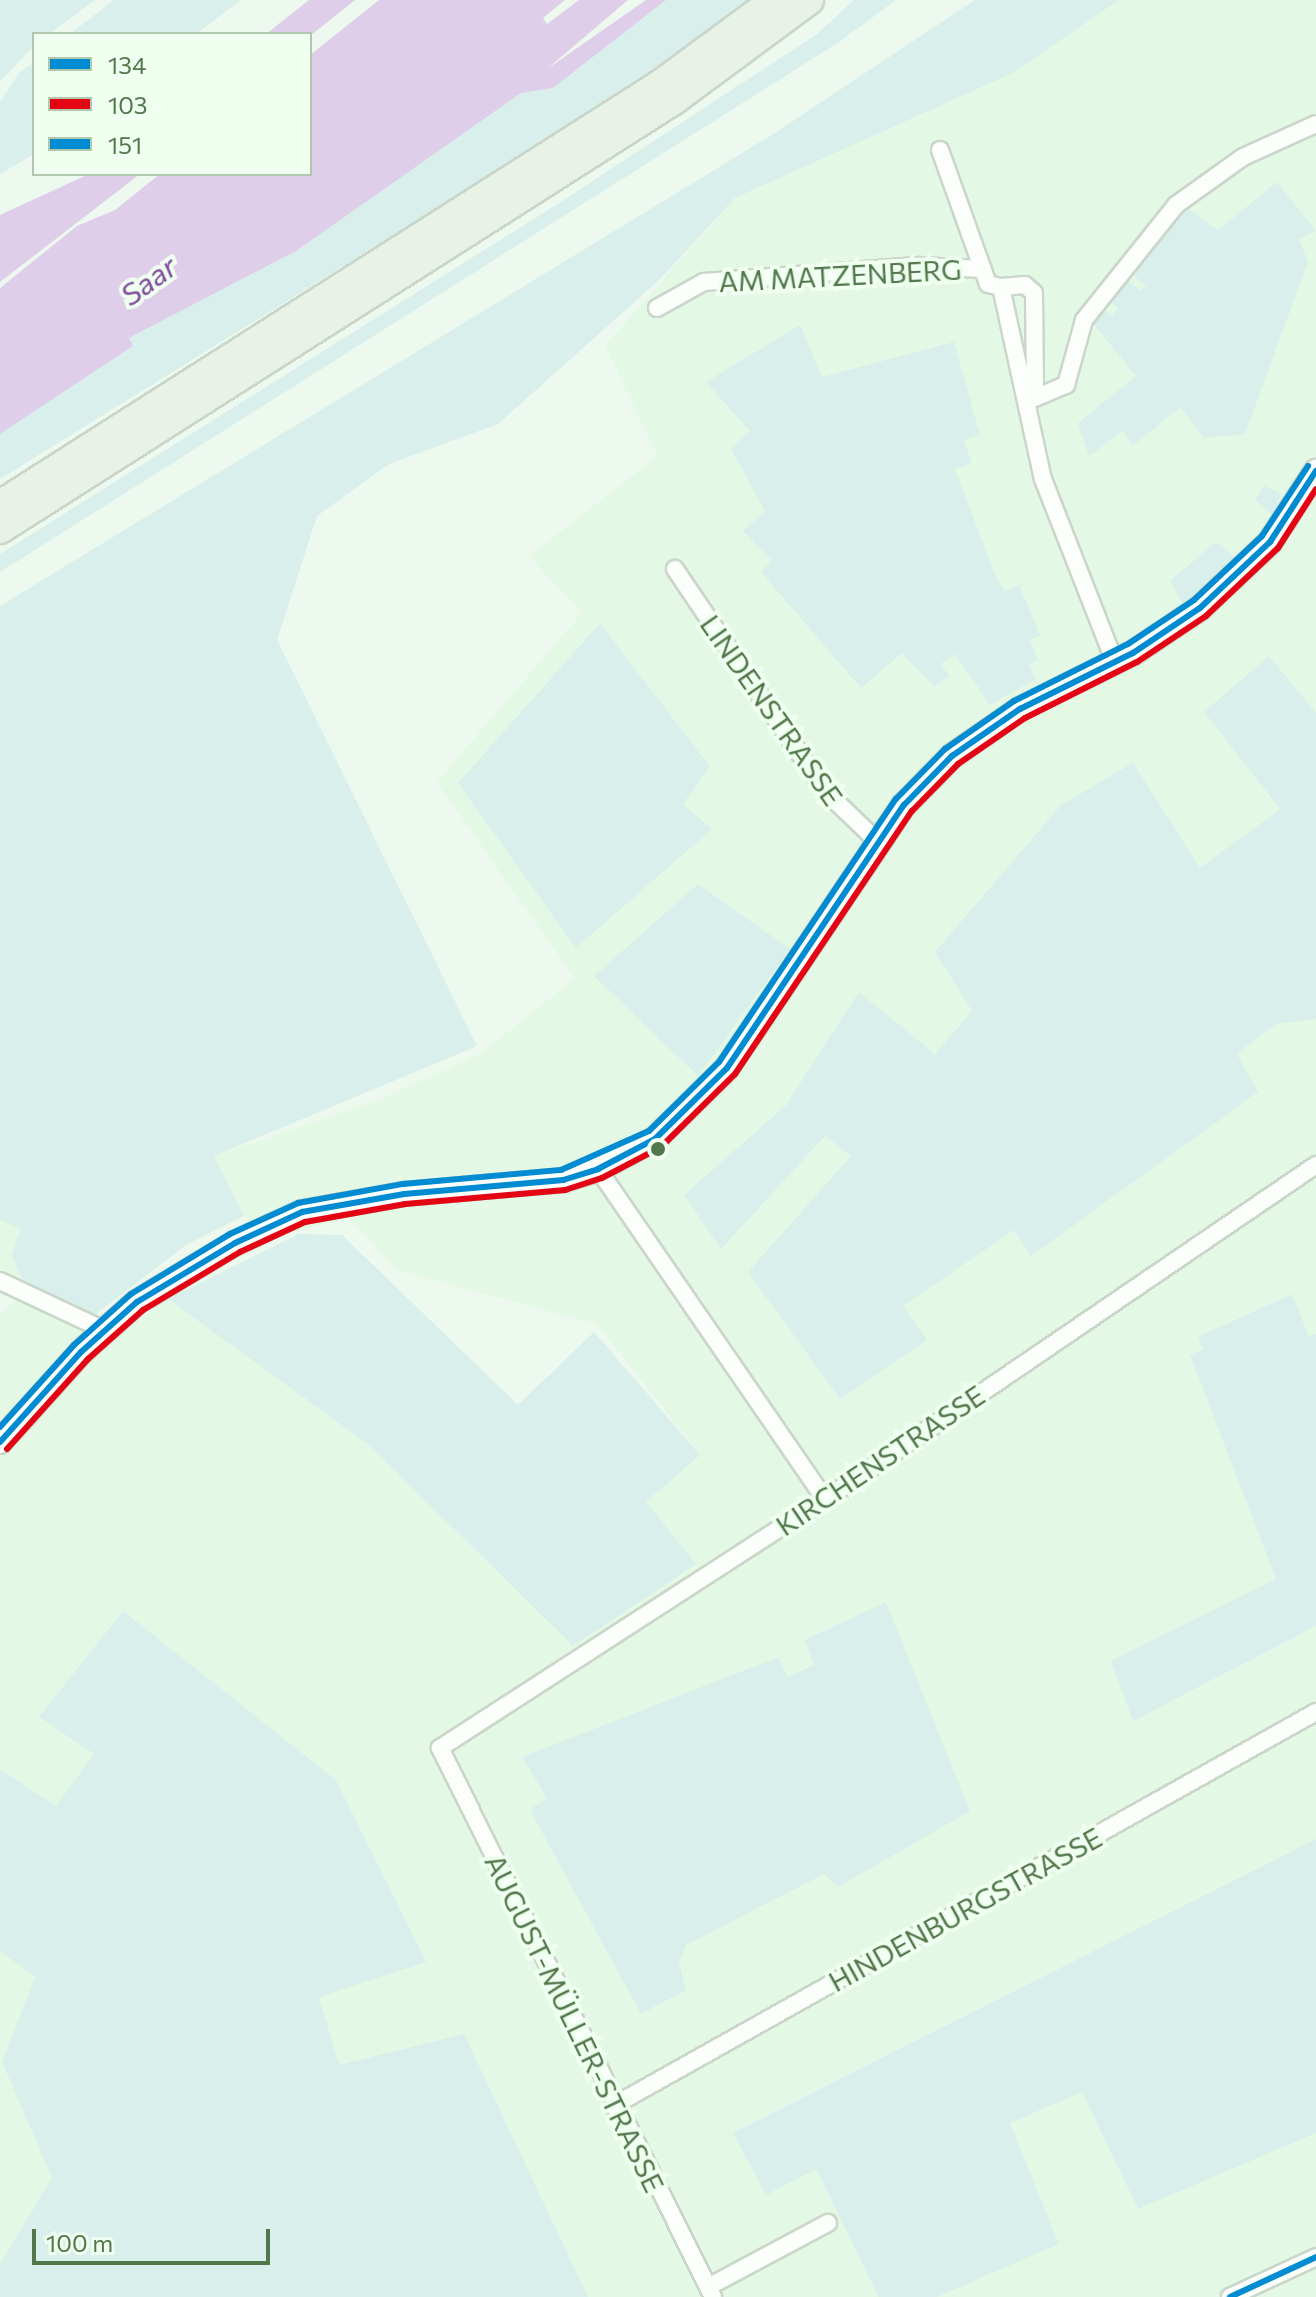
<!DOCTYPE html>
<meta charset="utf-8">
<style>
body{margin:0}
#map{position:relative;width:1316px;height:2297px;overflow:hidden;background:#edf8ee;font-family:Commissioner,sans-serif}
div>[style]{position:absolute}
.residential>*{inset:0;background:#e4f9e5}
.green>*{inset:0;background:#d8efec}
.water>*{inset:0;background:#decee9}
.roads{filter:drop-shadow(2px 0 #cad6ca) drop-shadow(-2px 0 #cad6ca) drop-shadow(0 2px #cad6ca) drop-shadow(0 -2px #cad6ca)}
.minor>*{height:16px;margin:-8px;padding:0 8px;transform-origin:8px;border-radius:8px;background:#fcfefc}
.secondary>*{height:22px;margin:-11px;padding:0 11px;transform-origin:11px;border-radius:11px;background:#fcfefc}
.motorway>*{height:28px;margin:-14px;padding:0 14px;transform-origin:14px;border-radius:14px;background:#e8f2e6}
.bus-1>*{height:6px;margin:-3px;padding:0 3px;transform-origin:3px;border-radius:3px;background:#008bd2}
.bus-2>*{height:6px;margin:-3px;padding:0 3px;transform-origin:3px;border-radius:3px;background:#e30513}
.bus-3>*{height:6px;margin:-3px;padding:0 3px;transform-origin:3px;border-radius:3px;background:#008bd2}
.dots>*{width:22px;height:22px;translate:-50% -50%;box-sizing:border-box;border:4px solid #effff0;border-radius:50%}
span{translate:-50% -50%;white-space:nowrap;text-align:center;line-height:1.15;-webkit-text-stroke:8px #effff0;paint-order:stroke}
.street-label{font-size:28px;color:#52774b}
.water-label{font-size:30px;color:#834da0;font-style:italic}
.legend{position:absolute;left:32px;top:32px;width:280px;height:144px;box-sizing:border-box;background:#effff0;border:2px solid #b0c9ae;margin:0;padding:10px 14px;list-style:none;font-size:24px;color:#52774b}
.legend li{display:flex;align-items:center;gap:16px;height:40px}
.legend b{width:40px;border:2px solid #b0c9ae}
.scale{position:absolute;left:32px;top:2229px;width:238px;height:36px;box-sizing:border-box;border:4px solid #52774b;border-top:0;padding-left:10px;font-size:24px;line-height:28px;white-space:nowrap;color:#52774b;-webkit-text-stroke:6px #effff0;paint-order:stroke}
</style>
<div id="map">
<div class="residential">
<i style="clip-path:polygon(1119px 0,1316px 0,1316px 2297px,0 2297px,0 1315px,17px 1299px,0 1291px,0 1220px,20px 1229px,92px 1317px,122px 1332px,168px 1299px,369px 1445px,573px 1645px,695px 1565px,645px 1502px,700px 1454px,597px 1324px,399px 1271px,348px 1218px,258px 1241px,214px 1156px,379px 1100px,481px 1053px,575px 979px,437px 782px,582px 613px,529px 556px,658px 456px,605px 346px,735px 198px,1013px 73px)"></i>
</div>
<div class="green">
<i style="clip-path:polygon(0 0,95px 0,49px 34px,34px 34px,34px 46px,0 81px)"></i>
<i style="clip-path:polygon(114px 0,241px 0,196px 34px,70px 34px)"></i>
<i style="clip-path:polygon(666px 0,758px 0,524px 154px,0 479px,0 434px,133px 346px,129px 338px,296px 251px,521px 93px,553px 88px)"></i>
<i style="clip-path:polygon(854px 0,896px 0,839px 42px,0 572px,0 554px,556px 205px,817px 34px)"></i>
<i style="clip-path:polygon(975px 0,1119px 0,1013px 73px,735px 198px,659px 280px,498px 424px,389px 464px,317px 516px,277px 640px,477px 1046px,214px 1156px,244px 1216px,187px 1244px,92px 1317px,25px 1286px,12px 1256px,20px 1229px,0 1220px,0 606px,775px 133px)"></i>
<i style="clip-path:polygon(34px 62px,34px 154px,0 174px,0 102px,19px 73px)"></i>
<i style="clip-path:polygon(1277px 182px,1316px 231px,1299px 239px,1308px 262px,1245px 434px,1204px 438px,1181px 407px,1133px 445px,1122px 431px,1089px 456px,1078px 423px,1136px 376px,1090px 320px,1100px 307px,1112px 316px,1118px 308px,1106px 299px,1123px 277px,1141px 291px,1146px 286px,1128px 271px,1185px 206px,1218px 230px)"></i>
<i style="clip-path:polygon(800px 325px,822px 377px,954px 342px,980px 435px,964px 440px,972px 463px,955px 469px,996px 578px,1005px 591px,1019px 585px,1040px 635px,1030px 640px,1038px 660px,1029px 665px,1036px 679px,990px 705px,955px 654px,941px 664px,949px 676px,934px 687px,902px 653px,861px 688px,761px 572px,772px 561px,743px 531px,765px 511px,731px 449px,750px 431px,706px 382px)"></i>
<i style="clip-path:polygon(1264px 486px,1281px 493px,1273px 516px,1255px 499px)"></i>
<i style="clip-path:polygon(1216px 542px,1237px 559px,1184px 605px,1170px 581px)"></i>
<i style="clip-path:polygon(600px 623px,710px 767px,683px 804px,712px 829px,576px 948px,458px 783px)"></i>
<i style="clip-path:polygon(1269px 656px,1316px 713px,1316px 1019px,1276px 1024px,1237px 1054px,1258px 1092px,1031px 1256px,1014px 1230px,903px 1306px,927px 1340px,840px 1399px,748px 1272px,851px 1156px,825px 1136px,721px 1249px,684px 1195px,786px 1105px,859px 992px,935px 1054px,972px 1011px,935px 952px,1061px 805px,1133px 763px,1200px 868px,1280px 809px,1204px 712px)"></i>
<i style="clip-path:polygon(698px 884px,790px 949px,698px 1076px,594px 976px)"></i>
<i style="clip-path:polygon(299px 1234px,342px 1235px,518px 1405px,594px 1332px,700px 1455px,646px 1502px,696px 1564px,573px 1646px,369px 1445px,168px 1299px)"></i>
<i style="clip-path:polygon(1292px 1294px,1309px 1337px,1316px 1334px,1316px 1626px,1133px 1721px,1111px 1661px,1276px 1579px,1190px 1355px,1203px 1349px,1198px 1337px)"></i>
<i style="clip-path:polygon(886px 1602px,970px 1811px,838px 1887px,824px 1874px,686px 1945px,679px 1963px,686px 1990px,641px 2014px,530px 1810px,547px 1798px,522px 1757px,779px 1657px,787px 1677px,814px 1665px,805px 1640px)"></i>
<i style="clip-path:polygon(123px 1611px,336px 1780px,426px 1962px,319px 1997px,339px 2065px,464px 2034px,588px 2297px,0 2297px,0 2264px,52px 2178px,2px 2062px,35px 1977px,0 1951px,0 1769px,56px 1806px,94px 1754px,39px 1717px)"></i>
<i style="clip-path:polygon(1316px 1839px,1316px 2133px,1138px 2209px,1082px 2092px,1010px 2123px,1059px 2244px,937px 2297px,879px 2297px,816px 2169px,766px 2195px,733px 2133px)"></i>
</div>
<div class="water">
<i style="clip-path:polygon(309px 0,355px 0,310px 36px,266px 34px)"></i>
<i style="clip-path:polygon(379px 0,565px 0,543px 18px,547px 24px,579px 0,628px 0,547px 69px,646px 0,666px 0,553px 88px,521px 93px,296px 251px,129px 338px,133px 346px,0 434px,0 288px,77px 226px,115px 210px,160px 174px,310px 174px,310px 55px)"></i>
<i style="clip-path:polygon(89px 174px,140px 174px,0 282px,0 215px)"></i>
</div>
<div class="roads">
<div class="minor">
<i style="left:940px;top:150px;width:142px;rotate:70.3deg"></i>
<i style="left:988px;top:284px;width:13px;rotate:13deg"></i>
<i style="left:1001px;top:287px;width:197px;rotate:77.7deg"></i>
<i style="left:1043px;top:479px;width:198px;rotate:68.6deg"></i>
<i style="left:1001px;top:287px;width:24px;rotate:-5deg"></i>
<i style="left:1025px;top:285px;width:12px;rotate:42deg"></i>
<i style="left:1034px;top:293px;width:101px;rotate:89.4deg"></i>
<i style="left:657px;top:308px;width:54px;rotate:-29deg"></i>
<i style="left:704px;top:282px;width:216px;rotate:-4.3deg"></i>
<i style="left:919px;top:266px;width:64px;rotate:2.7deg"></i>
<i style="left:1035px;top:398px;width:34px;rotate:-23deg"></i>
<i style="left:1066px;top:385px;width:67px;rotate:-74.5deg"></i>
<i style="left:1084px;top:320px;width:147px;rotate:-51.3deg"></i>
<i style="left:1176px;top:205px;width:82px;rotate:-35.6deg"></i>
<i style="left:1243px;top:157px;width:80px;rotate:-24.3deg"></i>
<i style="left:675px;top:569px;width:268px;rotate:56deg"></i>
<i style="left:825px;top:791px;width:75px;rotate:43.9deg"></i>
<i style="left:598px;top:1169px;width:401px;rotate:55.5deg"></i>
<i style="left:0;top:1281px;width:115px;rotate:25.2deg"></i>
<i style="left:613px;top:2106px;width:806px;rotate:-29.27deg"></i>
<i style="left:708px;top:2287px;width:136px;rotate:-28.1deg"></i>
<i style="left:713px;top:2297px;width:613px;rotate:-116.44deg"></i>
<i style="left:440px;top:1748px;width:475px;rotate:-32.9deg"></i>
<i style="left:839px;top:1490px;width:577px;rotate:-34.27deg"></i>
<i style="left:1230px;top:2297px;width:95px;rotate:-24.9deg"></i>
</div>
<div class="secondary">
<i style="left:0;top:1442px;width:121px;rotate:-48deg"></i>
<i style="left:81px;top:1352px;width:75px;rotate:-41.8deg"></i>
<i style="left:137px;top:1302px;width:114px;rotate:-31deg"></i>
<i style="left:235px;top:1243px;width:74px;rotate:-24.8deg"></i>
<i style="left:302px;top:1212px;width:104px;rotate:-10deg"></i>
<i style="left:404px;top:1194px;width:160px;rotate:-5deg"></i>
<i style="left:563px;top:1180px;width:37px;rotate:-17deg"></i>
<i style="left:598px;top:1169px;width:64px;rotate:-27.8deg"></i>
<i style="left:655px;top:1139px;width:101px;rotate:-44.6deg"></i>
<i style="left:727px;top:1068px;width:317px;rotate:-56.1deg"></i>
<i style="left:904px;top:805px;width:69px;rotate:-45.6deg"></i>
<i style="left:952px;top:756px;width:83px;rotate:-34.7deg"></i>
<i style="left:1020px;top:709px;width:126px;rotate:-26.4deg"></i>
<i style="left:1133px;top:653px;width:81px;rotate:-33.9deg"></i>
<i style="left:1200px;top:608px;width:96px;rotate:-43.3deg"></i>
<i style="left:1270px;top:542px;width:85px;rotate:-57.1deg"></i>
</div>
<div class="motorway">
<i style="left:0;top:505px;width:784px;rotate:-32.49deg"></i>
<i style="left:661px;top:84px;width:142px;rotate:-36.4deg"></i>
<i style="left:0;top:529px;width:799px;rotate:-32.48deg"></i>
<i style="left:674px;top:100px;width:168px;rotate:-36.5deg"></i>
</div>
</div>
<div class="bus-1">
<i style="left:0;top:1442px;width:121px;rotate:-48deg"></i>
<i style="left:81px;top:1352px;width:75px;rotate:-41.8deg"></i>
<i style="left:137px;top:1302px;width:114px;rotate:-31deg"></i>
<i style="left:235px;top:1243px;width:74px;rotate:-24.8deg"></i>
<i style="left:302px;top:1212px;width:104px;rotate:-10deg"></i>
<i style="left:404px;top:1194px;width:160px;rotate:-5deg"></i>
<i style="left:563px;top:1180px;width:37px;rotate:-17deg"></i>
<i style="left:598px;top:1169px;width:64px;rotate:-27.8deg"></i>
<i style="left:655px;top:1139px;width:101px;rotate:-44.6deg"></i>
<i style="left:727px;top:1068px;width:317px;rotate:-56.1deg"></i>
<i style="left:904px;top:805px;width:69px;rotate:-45.6deg"></i>
<i style="left:952px;top:756px;width:83px;rotate:-34.7deg"></i>
<i style="left:1020px;top:709px;width:126px;rotate:-26.4deg"></i>
<i style="left:1133px;top:653px;width:81px;rotate:-33.9deg"></i>
<i style="left:1200px;top:608px;width:96px;rotate:-43.3deg"></i>
<i style="left:1270px;top:542px;width:85px;rotate:-57.1deg"></i>
<i style="left:1230px;top:2297px;width:95px;rotate:-24.9deg"></i>
</div>
<div class="bus-2">
<i style="left:7px;top:1449px;width:121px;rotate:-48deg"></i>
<i style="left:88px;top:1359px;width:74px;rotate:-41.7deg"></i>
<i style="left:143px;top:1310px;width:113px;rotate:-30.9deg"></i>
<i style="left:240px;top:1252px;width:72px;rotate:-24.8deg"></i>
<i style="left:305px;top:1222px;width:102px;rotate:-10.2deg"></i>
<i style="left:405px;top:1204px;width:161px;rotate:-5deg"></i>
<i style="left:565px;top:1190px;width:39px;rotate:-18deg"></i>
<i style="left:602px;top:1178px;width:67px;rotate:-27.7deg"></i>
<i style="left:661px;top:1147px;width:104px;rotate:-44.6deg"></i>
<i style="left:735px;top:1074px;width:317px;rotate:-56.1deg"></i>
<i style="left:912px;top:811px;width:66px;rotate:-45.6deg"></i>
<i style="left:958px;top:764px;width:81px;rotate:-34.5deg"></i>
<i style="left:1025px;top:718px;width:125px;rotate:-26.6deg"></i>
<i style="left:1137px;top:662px;width:83px;rotate:-33.7deg"></i>
<i style="left:1206px;top:616px;width:99px;rotate:-43.4deg"></i>
<i style="left:1278px;top:548px;width:70px;rotate:-57.2deg"></i>
</div>
<div class="bus-3">
<i style="left:0;top:1427px;width:110px;rotate:-47.9deg"></i>
<i style="left:74px;top:1345px;width:76px;rotate:-41.8deg"></i>
<i style="left:131px;top:1294px;width:116px;rotate:-31.2deg"></i>
<i style="left:230px;top:1234px;width:75px;rotate:-24.5deg"></i>
<i style="left:298px;top:1203px;width:107px;rotate:-10.3deg"></i>
<i style="left:403px;top:1184px;width:159px;rotate:-5.1deg"></i>
<i style="left:561px;top:1170px;width:96px;rotate:-23.9deg"></i>
<i style="left:649px;top:1131px;width:98px;rotate:-44.6deg"></i>
<i style="left:719px;top:1062px;width:317px;rotate:-56.1deg"></i>
<i style="left:896px;top:799px;width:70px;rotate:-45.6deg"></i>
<i style="left:945px;top:749px;width:84px;rotate:-34.8deg"></i>
<i style="left:1014px;top:701px;width:127px;rotate:-26.6deg"></i>
<i style="left:1128px;top:644px;width:79px;rotate:-33.7deg"></i>
<i style="left:1194px;top:600px;width:93px;rotate:-43.3deg"></i>
<i style="left:1262px;top:536px;width:84px;rotate:-56.7deg"></i>
</div>
<div class="dots">
<i style="left:658px;top:1149px;background:#52774b"></i>
</div>
<div class="street-label">
<span style="left:840px;top:275px;rotate:-3deg">AM MATZENBERG</span>
<span style="left:772px;top:710px;rotate:55deg">LINDENSTRASSE</span>
<span style="left:880px;top:1460px;rotate:-34deg">KIRCHENSTRASSE</span>
<span style="left:965px;top:1909px;rotate:-29deg">HINDENBURGSTRASSE</span>
<span style="left:575px;top:2023px;rotate:64deg">AUGUST-MÜLLER-STRASSE</span>
</div>
<div class="water-label">
<span style="left:148px;top:280px;rotate:-36deg">Saar</span>
</div>
<ul class="legend">
<li><b style="height:10px;background:#008bd2"></b>134</li>
<li><b style="height:10px;background:#e30513"></b>103</li>
<li><b style="height:10px;background:#008bd2"></b>151</li>
</ul>
<div class="scale">100 m</div>
</div>
